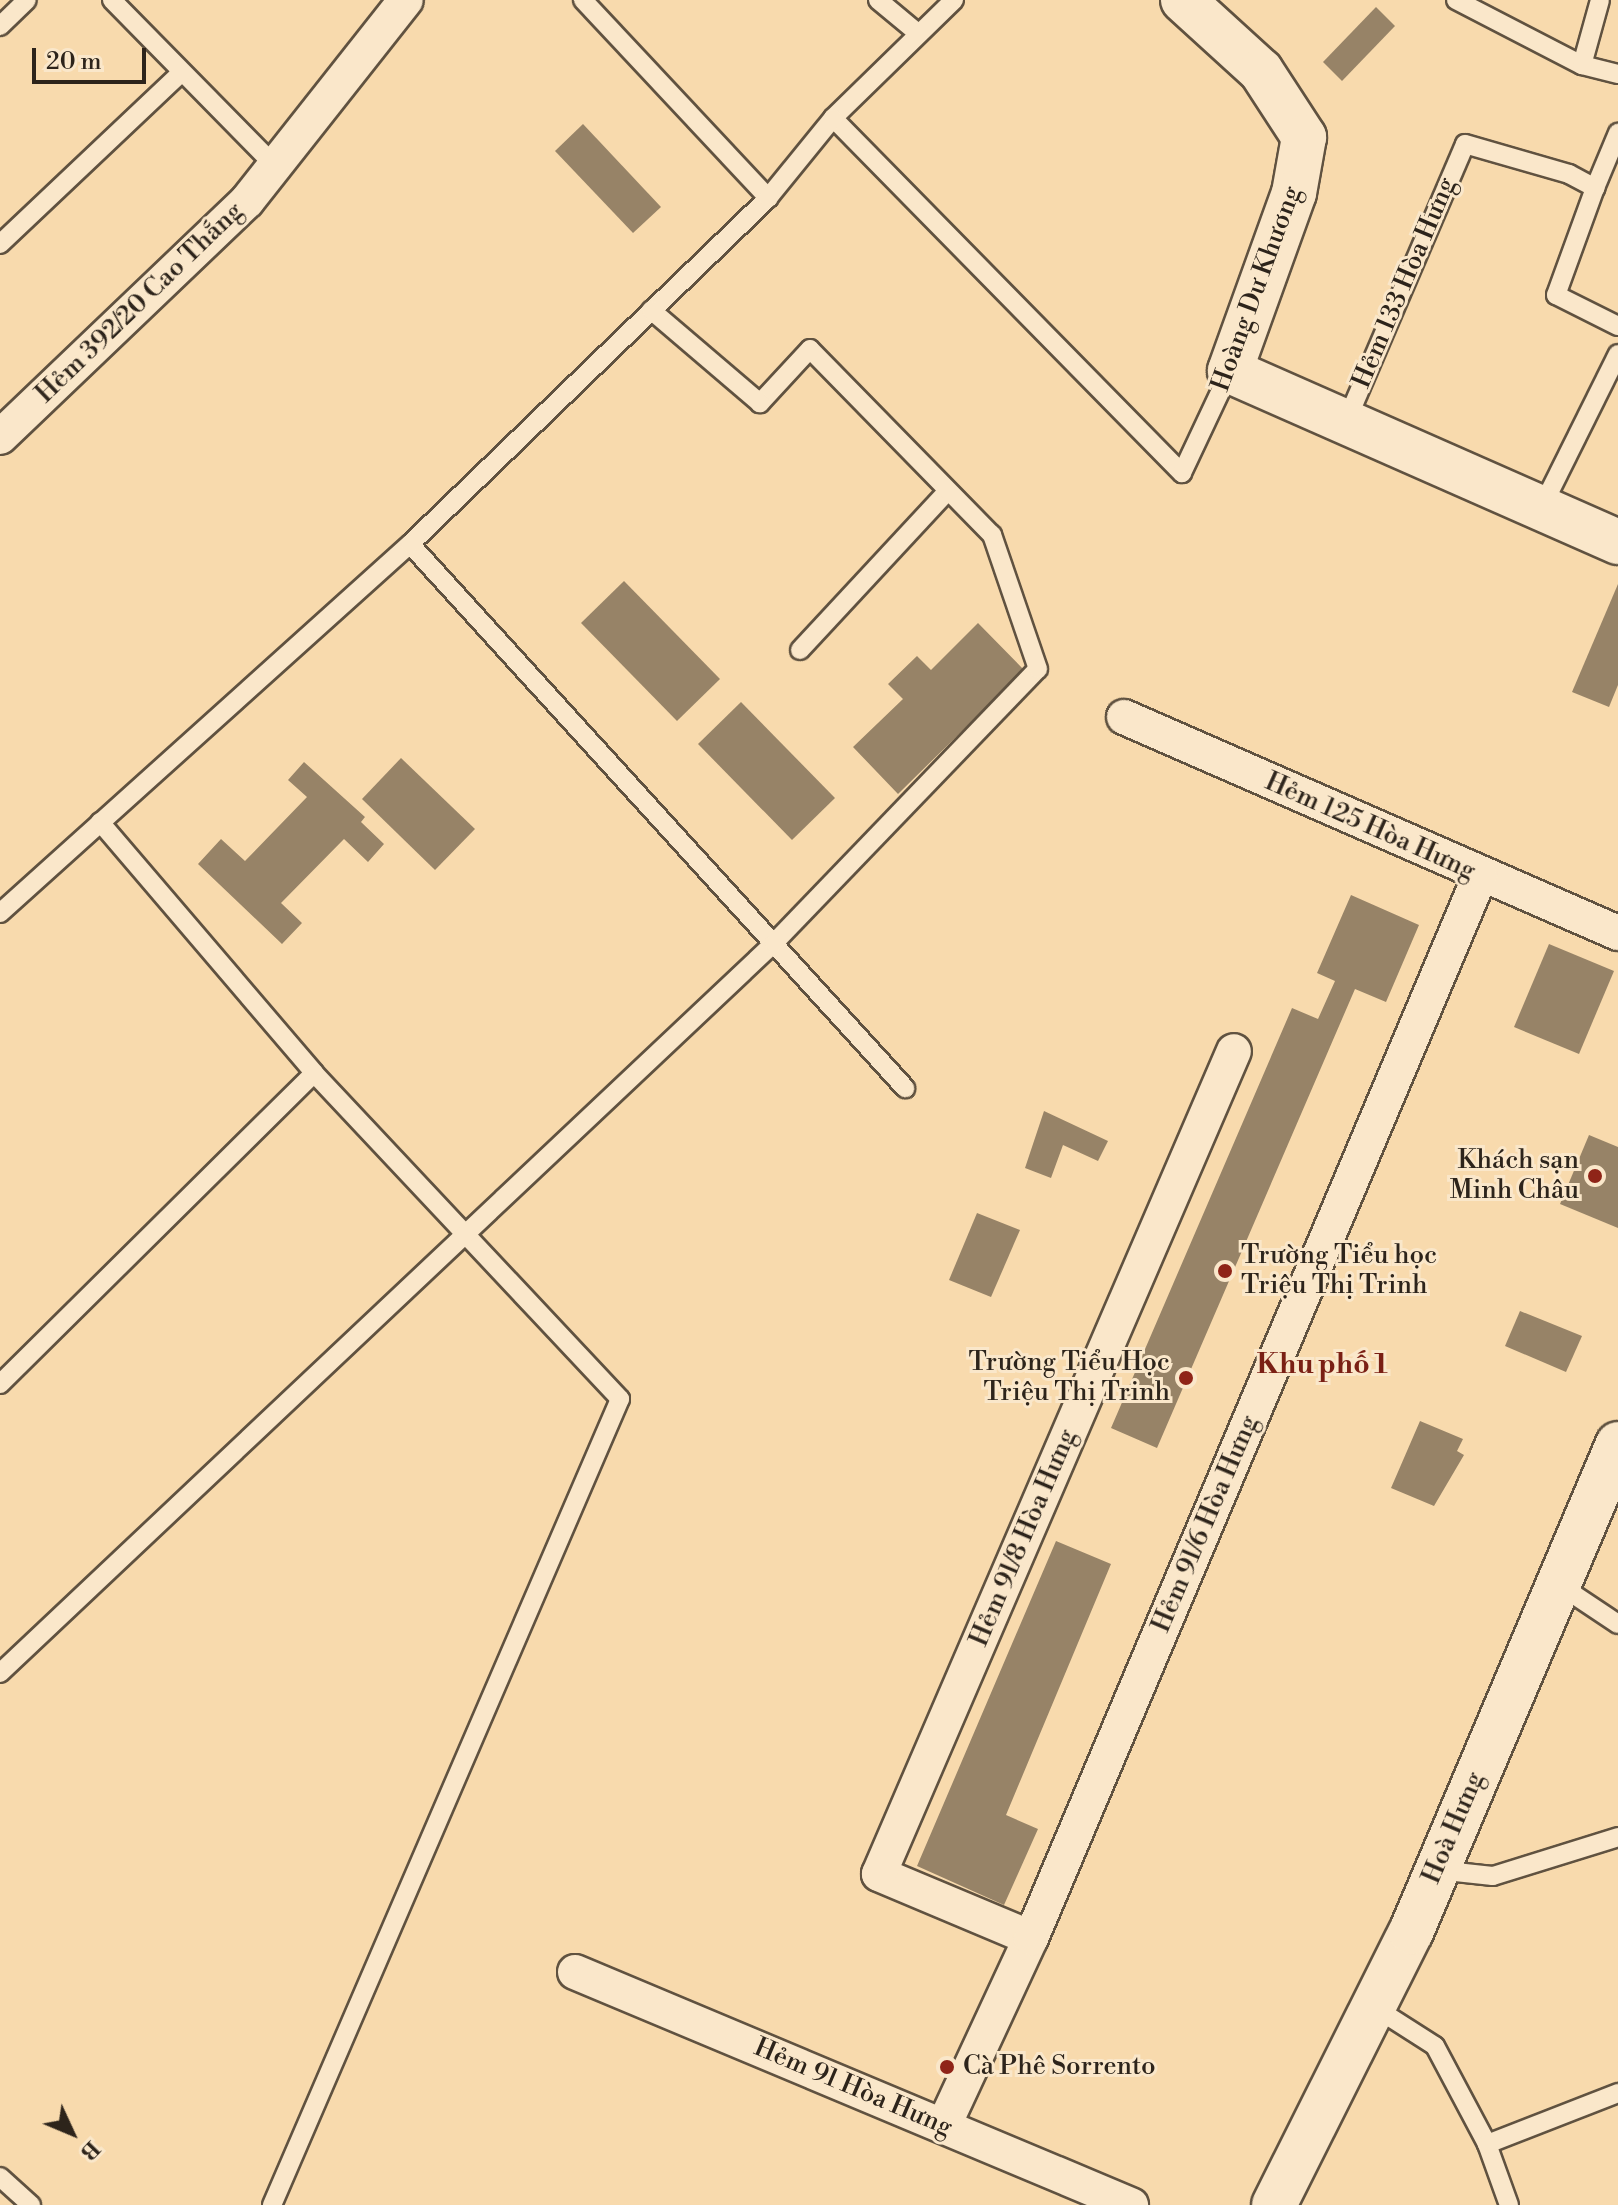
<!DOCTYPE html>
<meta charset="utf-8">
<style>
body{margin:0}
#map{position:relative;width:1618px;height:2205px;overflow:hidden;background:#f8daad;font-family:"Libre Bodoni",serif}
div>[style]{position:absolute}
.building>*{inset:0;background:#978367}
.roads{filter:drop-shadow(2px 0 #605240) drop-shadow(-2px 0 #605240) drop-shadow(0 2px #605240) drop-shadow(0 -2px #605240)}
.service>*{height:18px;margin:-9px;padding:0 9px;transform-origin:9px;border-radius:9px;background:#fae7ca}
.minor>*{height:34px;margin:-17px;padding:0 17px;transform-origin:17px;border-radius:17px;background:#fae7ca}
.tertiary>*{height:44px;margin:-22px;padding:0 22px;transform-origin:22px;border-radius:22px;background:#fae7ca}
.dots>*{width:22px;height:22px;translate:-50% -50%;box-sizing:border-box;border:4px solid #fae7ca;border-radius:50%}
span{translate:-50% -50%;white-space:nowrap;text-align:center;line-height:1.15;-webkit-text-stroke:6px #fae7ca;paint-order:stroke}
.street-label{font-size:26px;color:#2d241b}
.poi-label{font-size:26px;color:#2d241b}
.right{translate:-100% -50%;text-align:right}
.left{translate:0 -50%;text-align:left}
.neighbourhood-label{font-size:28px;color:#7a1f14;font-weight:700}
.north{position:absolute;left:32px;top:2093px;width:80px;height:80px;-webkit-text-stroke:6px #fae7ca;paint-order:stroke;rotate:134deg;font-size:22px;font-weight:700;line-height:32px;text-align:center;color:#2d241b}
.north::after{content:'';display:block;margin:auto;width:28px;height:36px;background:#2d241b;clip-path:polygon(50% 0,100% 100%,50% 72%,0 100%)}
.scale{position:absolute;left:32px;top:48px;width:114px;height:36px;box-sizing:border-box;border:4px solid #2d241b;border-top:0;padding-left:10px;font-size:24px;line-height:28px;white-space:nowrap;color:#2d241b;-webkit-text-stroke:6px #fae7ca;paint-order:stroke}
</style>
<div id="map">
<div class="building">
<i style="clip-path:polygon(1376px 7px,1395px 26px,1342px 81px,1323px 62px)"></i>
<i style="clip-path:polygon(583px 124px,661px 207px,633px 233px,555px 151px)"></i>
<i style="clip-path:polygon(624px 581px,720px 679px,677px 721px,581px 623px)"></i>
<i style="clip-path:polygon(1618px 584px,1618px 685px,1609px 707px,1572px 692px)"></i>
<i style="clip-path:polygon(978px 623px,1024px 670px,898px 794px,853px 747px,903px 699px,888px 684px,917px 656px,931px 670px)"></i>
<i style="clip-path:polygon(741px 702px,835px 798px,792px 840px,698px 744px)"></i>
<i style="clip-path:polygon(401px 758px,475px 829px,435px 870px,362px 799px)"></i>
<i style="clip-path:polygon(304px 762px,365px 817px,361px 822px,384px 844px,368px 862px,344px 839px,281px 903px,302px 923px,282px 944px,198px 864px,221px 839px,245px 861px,307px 797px,288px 780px)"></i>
<i style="clip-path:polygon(1351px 895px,1419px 925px,1386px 1002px,1355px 989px,1157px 1448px,1111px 1428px,1292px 1008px,1318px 1019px,1335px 981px,1317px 973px)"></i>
<i style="clip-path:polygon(1549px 944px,1614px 971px,1579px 1054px,1514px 1027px)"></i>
<i style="clip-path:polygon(1044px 1111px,1108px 1141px,1098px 1161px,1063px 1145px,1051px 1178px,1025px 1168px)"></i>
<i style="clip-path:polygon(1589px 1135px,1618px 1147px,1618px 1228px,1560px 1204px)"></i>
<i style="clip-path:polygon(977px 1213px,1020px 1230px,991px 1297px,949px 1280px)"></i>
<i style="clip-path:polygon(1520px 1311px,1582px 1336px,1566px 1372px,1505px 1346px)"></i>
<i style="clip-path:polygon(1420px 1421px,1463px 1439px,1457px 1451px,1464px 1455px,1434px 1506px,1391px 1488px)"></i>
<i style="clip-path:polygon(1056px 1541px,1111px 1564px,1006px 1815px,1038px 1829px,1004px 1905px,917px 1866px)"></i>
</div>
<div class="roads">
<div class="service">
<i style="left:112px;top:0;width:228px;rotate:45.5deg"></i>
<i style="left:583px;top:0;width:271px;rotate:46.9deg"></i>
<i style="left:878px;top:0;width:53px;rotate:39.7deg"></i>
<i style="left:954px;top:0;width:169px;rotate:135.7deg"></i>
<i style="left:833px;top:118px;width:498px;rotate:45.5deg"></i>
<i style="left:1182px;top:473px;width:113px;rotate:-64.8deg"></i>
<i style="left:1456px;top:0;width:142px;rotate:27.3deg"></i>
<i style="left:1582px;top:65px;width:37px;rotate:14deg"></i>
<i style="left:0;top:26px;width:37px;rotate:-44deg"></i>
<i style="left:1582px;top:65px;width:67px;rotate:-74.5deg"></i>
<i style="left:1595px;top:188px;width:60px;rotate:-67.3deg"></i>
<i style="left:0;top:244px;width:250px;rotate:-43.4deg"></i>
<i style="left:1346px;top:422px;width:302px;rotate:-66.8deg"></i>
<i style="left:1465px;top:144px;width:108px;rotate:16.1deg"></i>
<i style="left:1569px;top:174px;width:30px;rotate:28deg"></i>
<i style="left:1595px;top:188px;width:114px;rotate:110deg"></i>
<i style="left:1556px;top:295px;width:69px;rotate:26.6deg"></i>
<i style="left:1541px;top:509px;width:173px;rotate:-63.6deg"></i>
<i style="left:410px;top:544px;width:736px;rotate:47.7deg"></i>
<i style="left:800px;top:650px;width:217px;rotate:-47.1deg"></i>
<i style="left:100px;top:822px;width:330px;rotate:49.5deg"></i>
<i style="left:314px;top:1073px;width:447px;rotate:46.8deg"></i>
<i style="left:620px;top:1399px;width:878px;rotate:113.35deg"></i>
<i style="left:0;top:913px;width:552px;rotate:-41.99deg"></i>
<i style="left:410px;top:544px;width:498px;rotate:-44deg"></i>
<i style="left:768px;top:198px;width:103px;rotate:-50.9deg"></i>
<i style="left:0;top:1384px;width:442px;rotate:-44.7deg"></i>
<i style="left:1558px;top:1584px;width:72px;rotate:33.7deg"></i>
<i style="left:0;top:1673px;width:1064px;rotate:-43.32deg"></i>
<i style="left:774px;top:943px;width:380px;rotate:-46.1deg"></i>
<i style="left:1038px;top:669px;width:142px;rotate:-108.9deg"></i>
<i style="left:992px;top:535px;width:260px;rotate:-134.4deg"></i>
<i style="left:810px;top:349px;width:74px;rotate:132.8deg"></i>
<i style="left:760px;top:403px;width:143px;rotate:-139.5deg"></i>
<i style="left:1437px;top:1870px;width:56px;rotate:6.1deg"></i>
<i style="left:1493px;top:1876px;width:131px;rotate:-17.3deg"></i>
<i style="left:1374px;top:2007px;width:72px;rotate:32.6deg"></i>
<i style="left:1435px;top:2046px;width:111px;rotate:62deg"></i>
<i style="left:1487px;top:2144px;width:65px;rotate:70.2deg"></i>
<i style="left:1487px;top:2144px;width:141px;rotate:-21.3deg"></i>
<i style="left:0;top:2177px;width:42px;rotate:42.1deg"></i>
</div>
<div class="minor">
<i style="left:0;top:437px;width:342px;rotate:-43.7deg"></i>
<i style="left:247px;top:201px;width:256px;rotate:-51.7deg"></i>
<i style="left:1124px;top:717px;width:539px;rotate:23.62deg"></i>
<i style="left:1031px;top:1938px;width:165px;rotate:-157.2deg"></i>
<i style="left:879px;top:1874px;width:896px;rotate:-66.67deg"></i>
<i style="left:575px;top:1972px;width:603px;rotate:22.74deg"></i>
<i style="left:944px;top:2125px;width:206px;rotate:-65.1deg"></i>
<i style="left:1031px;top:1938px;width:1153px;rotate:-67.08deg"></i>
</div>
<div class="tertiary">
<i style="left:1183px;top:0;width:105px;rotate:42.3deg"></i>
<i style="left:1261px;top:71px;width:79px;rotate:56.9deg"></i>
<i style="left:1304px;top:137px;width:57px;rotate:100.1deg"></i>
<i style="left:1294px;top:193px;width:189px;rotate:109.8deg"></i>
<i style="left:1230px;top:371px;width:424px;rotate:23.8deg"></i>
<i style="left:1274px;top:2205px;width:305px;rotate:-63.4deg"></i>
<i style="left:1411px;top:1932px;width:530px;rotate:-67.01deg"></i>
</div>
</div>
<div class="dots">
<i style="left:1595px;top:1176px;background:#8f2418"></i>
<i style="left:1225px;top:1271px;background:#8f2418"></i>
<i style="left:1186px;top:1378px;background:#8f2418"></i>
<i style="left:947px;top:2067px;background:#8f2418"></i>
</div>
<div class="street-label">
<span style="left:1405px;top:283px;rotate:-67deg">Hẻm 133 Hòa Hưng</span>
<span style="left:1257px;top:289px;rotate:-70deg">Hoàng Dư Khương</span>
<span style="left:140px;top:303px;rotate:-44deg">Hẻm 392/20 Cao Thắng</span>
<span style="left:1370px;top:827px;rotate:24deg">Hẻm 125 Hòa Hưng</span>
<span style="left:1206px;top:1524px;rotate:-67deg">Hẻm 91/6 Hòa Hưng</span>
<span style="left:1024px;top:1538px;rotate:-67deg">Hẻm 91/8 Hòa Hưng</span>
<span style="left:1454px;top:1828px;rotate:-67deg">Hoà Hưng</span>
<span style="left:853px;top:2088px;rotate:23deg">Hẻm 91 Hòa Hưng</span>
</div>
<div class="poi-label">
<span class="right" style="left:1579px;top:1176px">Khách sạn<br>Minh Châu</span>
<span class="left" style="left:1241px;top:1271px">Trường Tiểu học<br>Triệu Thị Trinh</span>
<span class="right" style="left:1170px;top:1378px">Trường Tiểu Học<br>Triệu Thị Trinh</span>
<span class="left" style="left:963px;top:2067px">Cà Phê Sorrento</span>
</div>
<div class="neighbourhood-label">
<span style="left:1322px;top:1365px">Khu phố 1</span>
</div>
<div class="north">B</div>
<div class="scale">20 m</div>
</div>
